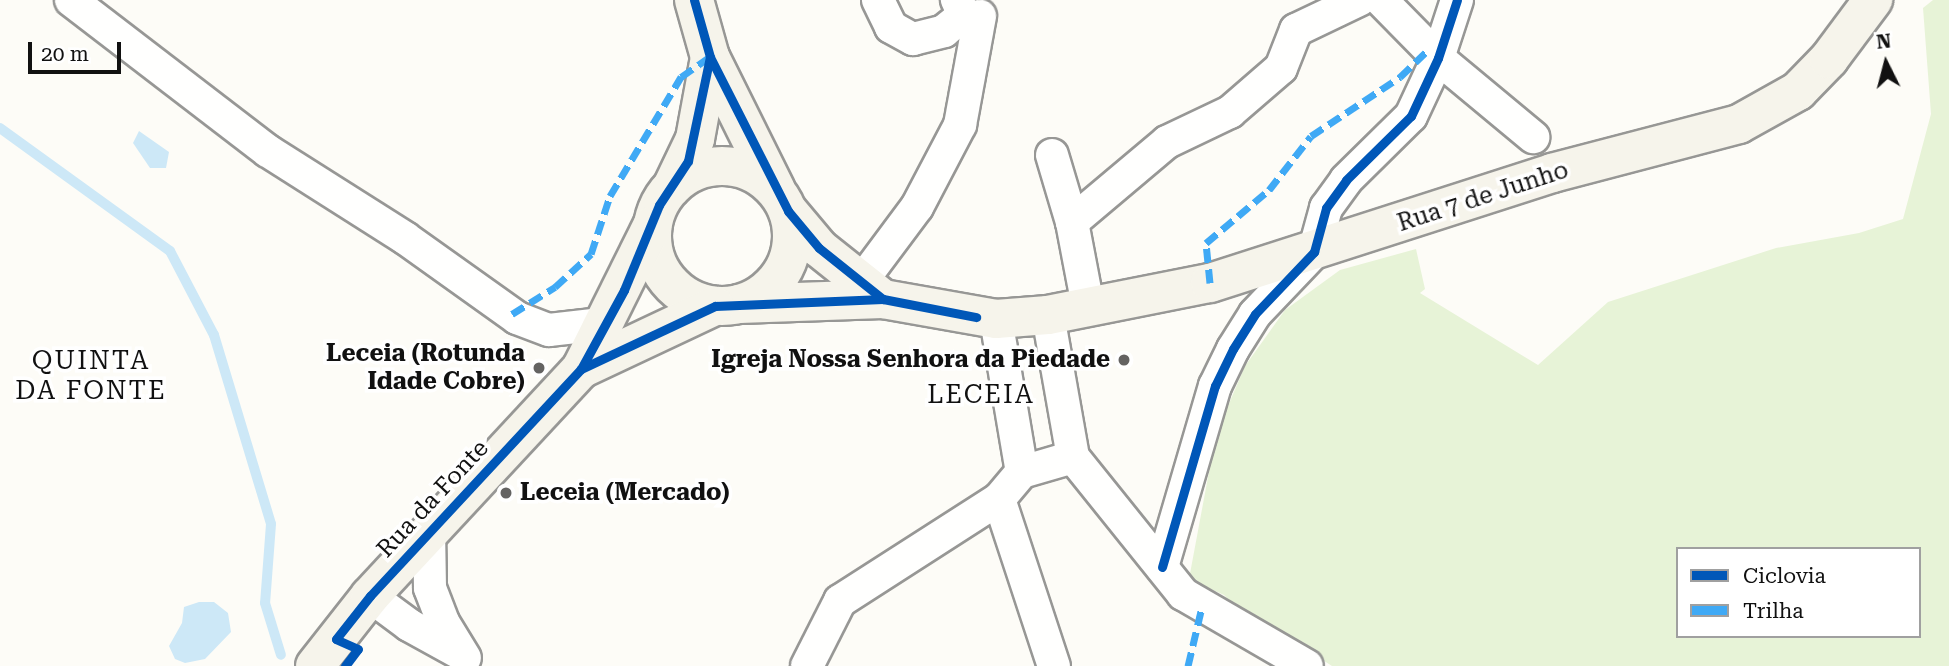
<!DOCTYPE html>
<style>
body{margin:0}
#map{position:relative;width:1949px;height:666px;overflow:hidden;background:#fdfcf7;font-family:"Roboto Serif",serif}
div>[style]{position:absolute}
.green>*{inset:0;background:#e7f3d7}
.water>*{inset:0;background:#cde8f7}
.stream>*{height:10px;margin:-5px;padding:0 5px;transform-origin:5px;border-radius:5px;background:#cde8f7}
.roads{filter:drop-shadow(2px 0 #979795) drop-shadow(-2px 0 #979795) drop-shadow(0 2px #979795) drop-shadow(0 -2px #979795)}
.street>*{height:32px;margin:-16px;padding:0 16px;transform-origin:16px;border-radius:16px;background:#fffffe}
.secondary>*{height:38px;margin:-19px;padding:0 19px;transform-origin:19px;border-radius:19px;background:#f6f4eb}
.secondary>.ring{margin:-19px;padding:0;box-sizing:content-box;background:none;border:38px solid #f6f4eb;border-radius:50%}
.quiet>*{height:7px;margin-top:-3.5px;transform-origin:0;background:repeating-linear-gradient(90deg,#3fa9f5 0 14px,transparent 0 21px)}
.cycleway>*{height:9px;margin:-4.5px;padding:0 4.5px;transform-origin:4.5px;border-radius:4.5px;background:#0057b8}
.dots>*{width:19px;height:19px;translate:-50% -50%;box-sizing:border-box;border:4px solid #fff;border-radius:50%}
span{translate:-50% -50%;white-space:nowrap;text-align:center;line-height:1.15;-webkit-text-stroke:7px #fff;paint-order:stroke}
.street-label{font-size:24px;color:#111}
.poi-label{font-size:24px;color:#111;font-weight:700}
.right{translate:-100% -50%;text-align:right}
.left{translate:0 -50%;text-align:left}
.neighbourhood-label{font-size:26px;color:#111;letter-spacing:2px}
.legend{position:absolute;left:1676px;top:547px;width:245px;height:91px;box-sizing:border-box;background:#fff;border:2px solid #a0a0a0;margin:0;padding:9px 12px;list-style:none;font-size:21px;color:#111}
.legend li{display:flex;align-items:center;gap:14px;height:35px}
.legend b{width:35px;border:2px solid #a0a0a0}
.north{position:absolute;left:1851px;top:28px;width:70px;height:70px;-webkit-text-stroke:5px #fff;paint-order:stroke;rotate:354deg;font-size:19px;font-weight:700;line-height:28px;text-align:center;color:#111}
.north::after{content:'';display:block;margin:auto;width:24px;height:32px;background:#111;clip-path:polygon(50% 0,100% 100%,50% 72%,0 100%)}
.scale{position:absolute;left:28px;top:42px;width:93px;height:32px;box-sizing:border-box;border:4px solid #111;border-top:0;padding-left:9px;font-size:21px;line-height:24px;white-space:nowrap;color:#111;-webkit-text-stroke:5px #fff;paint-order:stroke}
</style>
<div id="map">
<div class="green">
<i style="clip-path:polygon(evenodd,1933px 0,1949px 0,1949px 666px,1332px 666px,1270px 626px,1246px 617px,1224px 595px,1189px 579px,1216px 434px,1245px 366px,1285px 310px,1340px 270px,1416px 249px,1425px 289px,1420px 293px,1538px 365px,1608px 302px,1776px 248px,1859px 233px,1903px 219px,1931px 114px,1923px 8px,1933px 0,1678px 549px,1919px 549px,1919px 636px,1678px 636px,1678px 549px)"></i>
</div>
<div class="water">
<i style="clip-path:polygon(139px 131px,169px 152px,166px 168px,150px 168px,133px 143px)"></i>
<i style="clip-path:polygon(199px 602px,214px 602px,228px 613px,231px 632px,205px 659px,185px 663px,175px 659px,169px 646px,182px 623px,184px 607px)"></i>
</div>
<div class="stream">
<i style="left:0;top:128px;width:210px;rotate:35.9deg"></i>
<i style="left:170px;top:251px;width:95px;rotate:62.4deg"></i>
<i style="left:214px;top:335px;width:197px;rotate:73.2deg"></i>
<i style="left:271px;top:524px;width:79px;rotate:94.3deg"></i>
<i style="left:265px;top:603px;width:54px;rotate:72.9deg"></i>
</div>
<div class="roads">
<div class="street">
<i style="left:71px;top:0;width:248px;rotate:37.5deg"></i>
<i style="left:268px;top:151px;width:162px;rotate:32.4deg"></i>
<i style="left:405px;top:238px;width:138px;rotate:35.5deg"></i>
<i style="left:517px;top:318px;width:34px;rotate:21deg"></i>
<i style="left:549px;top:330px;width:53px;rotate:-6.5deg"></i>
<i style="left:878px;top:0;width:30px;rotate:64deg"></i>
<i style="left:891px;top:27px;width:25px;rotate:29deg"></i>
<i style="left:913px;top:39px;width:32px;rotate:-14deg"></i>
<i style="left:944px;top:31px;width:26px;rotate:-39deg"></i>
<i style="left:964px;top:15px;width:17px;rotate:-115deg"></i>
<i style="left:1381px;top:0;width:81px;rotate:45.5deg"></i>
<i style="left:1438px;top:58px;width:124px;rotate:39.7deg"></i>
<i style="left:1052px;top:155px;width:70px;rotate:73.4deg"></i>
<i style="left:1072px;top:222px;width:86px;rotate:79.2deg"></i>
<i style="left:1072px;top:222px;width:124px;rotate:-40.1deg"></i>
<i style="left:1167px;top:142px;width:70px;rotate:-25.5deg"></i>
<i style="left:1230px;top:112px;width:67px;rotate:-40.8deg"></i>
<i style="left:1281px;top:68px;width:41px;rotate:-68.5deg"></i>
<i style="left:1296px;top:30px;width:70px;rotate:-25.5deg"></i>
<i style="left:861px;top:282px;width:94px;rotate:-53.3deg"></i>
<i style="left:917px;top:207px;width:93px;rotate:-62.3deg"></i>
<i style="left:960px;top:125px;width:111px;rotate:-79.6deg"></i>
<i style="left:996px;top:319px;width:155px;rotate:80.4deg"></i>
<i style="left:1073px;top:457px;width:176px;rotate:51.2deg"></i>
<i style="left:1183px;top:594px;width:143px;rotate:30.1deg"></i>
<i style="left:1022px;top:472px;width:53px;rotate:-16.4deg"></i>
<i style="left:1073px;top:457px;width:144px;rotate:-100deg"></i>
<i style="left:999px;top:499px;width:176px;rotate:71.8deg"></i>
<i style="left:429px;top:530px;width:58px;rotate:89deg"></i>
<i style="left:430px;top:588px;width:36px;rotate:69deg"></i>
<i style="left:443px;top:622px;width:42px;rotate:58.6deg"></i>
<i style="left:1162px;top:567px;width:189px;rotate:-73.7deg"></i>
<i style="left:1215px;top:386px;width:41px;rotate:-64.1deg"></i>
<i style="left:1233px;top:349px;width:41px;rotate:-57.8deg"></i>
<i style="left:1255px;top:314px;width:86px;rotate:-46.4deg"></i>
<i style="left:1314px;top:252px;width:46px;rotate:-74.7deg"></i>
<i style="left:1326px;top:208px;width:34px;rotate:-54deg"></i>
<i style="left:1346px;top:180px;width:91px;rotate:-44.6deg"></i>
<i style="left:1411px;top:116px;width:64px;rotate:-65deg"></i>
<i style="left:1438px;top:58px;width:61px;rotate:-71.9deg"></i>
<i style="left:370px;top:596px;width:49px;rotate:36.6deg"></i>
<i style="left:409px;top:625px;width:58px;rotate:28.8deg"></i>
<i style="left:807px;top:666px;width:73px;rotate:-63.1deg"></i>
<i style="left:840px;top:601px;width:189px;rotate:-32.7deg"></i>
<i style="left:999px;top:499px;width:35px;rotate:-50deg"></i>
</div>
<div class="secondary">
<i style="left:694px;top:0;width:59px;rotate:74.3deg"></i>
<i style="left:710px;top:57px;width:148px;rotate:63.6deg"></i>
<i class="ring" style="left:652px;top:166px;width:102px;height:102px"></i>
<i style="left:672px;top:187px;width:53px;rotate:-64.4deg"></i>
<i style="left:695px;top:139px;width:83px;rotate:-79.6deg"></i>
<i style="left:788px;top:211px;width:48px;rotate:50deg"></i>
<i style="left:819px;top:248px;width:82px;rotate:38.6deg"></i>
<i style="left:739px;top:304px;width:144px;rotate:-2deg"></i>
<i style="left:883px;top:299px;width:115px;rotate:10deg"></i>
<i style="left:996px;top:319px;width:52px;rotate:-4.4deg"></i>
<i style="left:1048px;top:315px;width:165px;rotate:-11.2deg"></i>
<i style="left:1210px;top:283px;width:359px;rotate:-17.8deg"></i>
<i style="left:1552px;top:173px;width:193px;rotate:-14.7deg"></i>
<i style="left:1739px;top:124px;width:68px;rotate:-29.2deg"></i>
<i style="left:1798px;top:91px;width:45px;rotate:-45.9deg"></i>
<i style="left:1829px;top:59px;width:74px;rotate:-53.3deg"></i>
<i style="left:581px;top:369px;width:148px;rotate:-25.2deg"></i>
<i style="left:315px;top:666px;width:89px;rotate:-51.8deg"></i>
<i style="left:370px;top:596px;width:310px;rotate:-47.1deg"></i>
<i style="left:581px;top:369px;width:160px;rotate:-63.6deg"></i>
</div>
</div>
<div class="quiet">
<i style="left:1210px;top:283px;width:40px;rotate:-95.7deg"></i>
<i style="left:1206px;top:243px;width:82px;rotate:-40.1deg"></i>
<i style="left:1269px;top:190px;width:68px;rotate:-52.1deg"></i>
<i style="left:1311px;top:136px;width:107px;rotate:-33.5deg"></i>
<i style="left:1400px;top:77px;width:40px;rotate:-44deg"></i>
<i style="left:512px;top:314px;width:51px;rotate:-32.1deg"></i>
<i style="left:555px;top:287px;width:49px;rotate:-42.5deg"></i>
<i style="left:591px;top:254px;width:61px;rotate:-71.9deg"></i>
<i style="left:610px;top:196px;width:139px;rotate:-59.2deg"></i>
<i style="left:681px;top:77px;width:35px;rotate:-35deg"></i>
<i style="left:1188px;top:666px;width:61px;rotate:-76.7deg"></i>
</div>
<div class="cycleway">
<i style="left:694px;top:0;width:59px;rotate:74.3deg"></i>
<i style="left:710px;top:57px;width:173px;rotate:63.1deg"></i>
<i style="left:788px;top:211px;width:48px;rotate:50deg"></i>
<i style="left:819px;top:248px;width:82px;rotate:38.6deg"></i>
<i style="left:581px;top:369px;width:148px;rotate:-25.2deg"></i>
<i style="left:715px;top:306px;width:168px;rotate:-2.4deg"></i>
<i style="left:883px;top:299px;width:95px;rotate:11deg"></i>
<i style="left:1162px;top:567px;width:189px;rotate:-73.7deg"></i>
<i style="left:1215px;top:386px;width:41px;rotate:-64.1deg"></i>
<i style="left:1233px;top:349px;width:41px;rotate:-57.8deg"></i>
<i style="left:1255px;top:314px;width:86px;rotate:-46.4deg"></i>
<i style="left:1314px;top:252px;width:46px;rotate:-74.7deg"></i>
<i style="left:1326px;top:208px;width:34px;rotate:-54deg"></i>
<i style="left:1346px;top:180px;width:91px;rotate:-44.6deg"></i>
<i style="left:1411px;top:116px;width:64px;rotate:-65deg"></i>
<i style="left:1438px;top:58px;width:61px;rotate:-71.9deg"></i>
<i style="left:345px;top:666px;width:21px;rotate:-53deg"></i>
<i style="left:358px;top:649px;width:24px;rotate:-156deg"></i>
<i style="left:336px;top:639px;width:55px;rotate:-51.7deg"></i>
<i style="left:370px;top:596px;width:310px;rotate:-47.1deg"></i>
<i style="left:581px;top:369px;width:90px;rotate:-61.4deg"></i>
<i style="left:624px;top:290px;width:92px;rotate:-67.6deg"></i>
<i style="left:659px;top:205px;width:53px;rotate:-56.6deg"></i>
<i style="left:688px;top:161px;width:106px;rotate:-78.1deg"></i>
</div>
<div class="dots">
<i style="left:1124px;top:360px;background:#646362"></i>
<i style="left:539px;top:368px;background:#646362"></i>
<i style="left:506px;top:493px;background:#646362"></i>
</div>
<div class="street-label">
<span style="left:1483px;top:197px;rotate:-18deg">Rua 7 de Junho</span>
<span style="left:433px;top:499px;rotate:-47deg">Rua da Fonte</span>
</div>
<div class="poi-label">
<span class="right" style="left:525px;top:368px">Leceia (Rotunda<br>Idade Cobre)</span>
<span class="right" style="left:1110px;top:360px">Igreja Nossa Senhora da Piedade</span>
<span class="left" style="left:520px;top:493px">Leceia (Mercado)</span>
</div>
<div class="neighbourhood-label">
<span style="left:91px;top:376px">QUINTA<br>DA FONTE</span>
<span style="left:981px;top:395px">LECEIA</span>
</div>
<ul class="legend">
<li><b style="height:9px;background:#0057b8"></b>Ciclovia</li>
<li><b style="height:9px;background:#3fa9f5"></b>Trilha</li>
</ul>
<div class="north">N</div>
<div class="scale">20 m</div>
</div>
